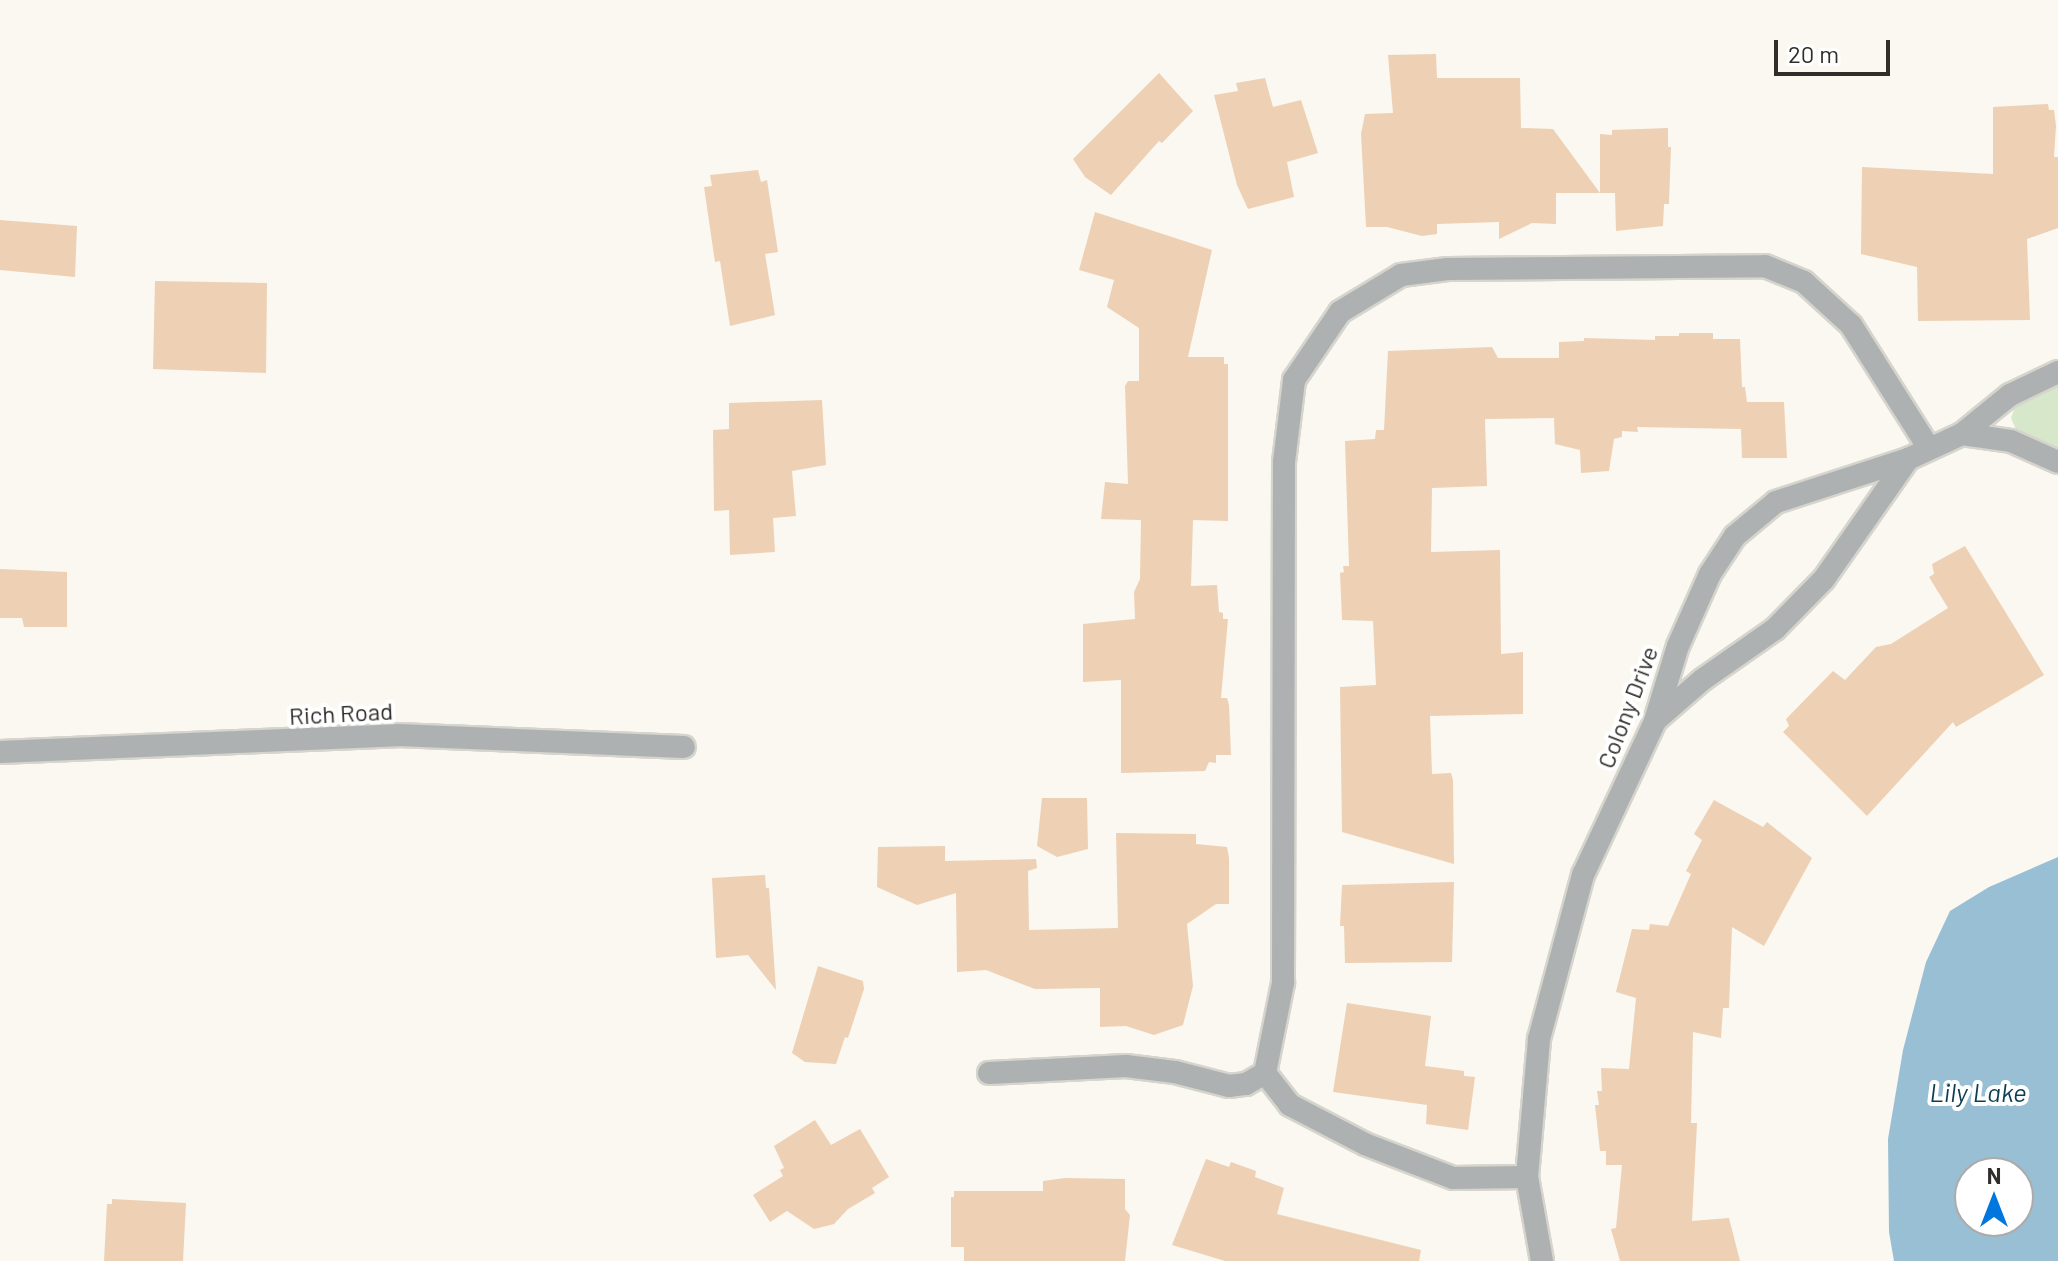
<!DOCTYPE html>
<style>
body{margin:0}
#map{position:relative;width:2058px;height:1261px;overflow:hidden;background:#faf8f0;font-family:Barlow,sans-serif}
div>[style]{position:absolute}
.green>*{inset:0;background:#d6e7ca}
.water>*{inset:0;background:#99bfd4}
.building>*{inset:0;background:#eed0b5}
.roads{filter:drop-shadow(2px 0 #d5d4cd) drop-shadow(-2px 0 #d5d4cd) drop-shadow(0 2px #d5d4cd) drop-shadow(0 -2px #d5d4cd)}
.minor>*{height:22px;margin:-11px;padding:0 11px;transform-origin:11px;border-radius:11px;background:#adb1b1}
span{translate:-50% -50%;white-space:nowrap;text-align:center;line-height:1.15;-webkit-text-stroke:8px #fff;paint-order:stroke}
.street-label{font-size:24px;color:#2f2e2b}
.water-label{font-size:26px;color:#0b3e54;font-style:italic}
.north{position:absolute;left:1954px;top:1157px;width:80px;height:80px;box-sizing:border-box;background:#fff;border:2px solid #acabaa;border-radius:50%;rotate:0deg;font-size:22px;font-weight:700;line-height:32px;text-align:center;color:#2f2e2b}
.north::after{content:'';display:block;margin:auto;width:28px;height:36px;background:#0077de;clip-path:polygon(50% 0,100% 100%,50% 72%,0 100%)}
.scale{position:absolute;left:1774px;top:40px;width:116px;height:36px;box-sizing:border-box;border:4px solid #2f2e2b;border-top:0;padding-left:10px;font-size:24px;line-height:28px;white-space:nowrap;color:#2f2e2b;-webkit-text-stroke:6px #fff;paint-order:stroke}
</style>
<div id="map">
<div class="green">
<i style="clip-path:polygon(2058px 384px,2058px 448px,2017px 432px,2011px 418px,2015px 407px)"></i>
</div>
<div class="water">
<i style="clip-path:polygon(evenodd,2058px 857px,2058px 1261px,1894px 1261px,1889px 1232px,1888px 1139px,1903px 1050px,1926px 962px,1950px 911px,1989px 887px,2058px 857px,1970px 1173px,2018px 1173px,2018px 1221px,1970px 1221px,1970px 1173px)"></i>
</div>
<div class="building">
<i style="clip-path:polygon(1436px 54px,1437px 78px,1520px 78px,1521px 128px,1553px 129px,1600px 193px,1600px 134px,1612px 135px,1612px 130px,1668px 128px,1668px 147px,1671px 147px,1669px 204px,1664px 204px,1663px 226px,1616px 231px,1615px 193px,1556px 193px,1556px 224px,1532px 223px,1499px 239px,1499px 222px,1437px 224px,1437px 234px,1422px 236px,1387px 227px,1366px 227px,1361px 134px,1365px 114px,1393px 113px,1388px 55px)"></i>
<i style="clip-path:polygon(1159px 73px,1193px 111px,1162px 143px,1159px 141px,1111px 195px,1085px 177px,1073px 159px)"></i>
<i style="clip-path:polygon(1265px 78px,1273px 107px,1301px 100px,1318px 153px,1287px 162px,1294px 197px,1248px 209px,1237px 185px,1214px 95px,1238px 91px,1236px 83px)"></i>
<i style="clip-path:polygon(2048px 104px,2049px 110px,2054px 110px,2056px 126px,2054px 157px,2058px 157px,2058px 228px,2027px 239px,2030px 320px,1918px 321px,1917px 267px,1861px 254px,1862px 167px,1993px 174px,1993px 107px)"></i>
<i style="clip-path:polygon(758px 170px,761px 182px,767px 180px,778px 252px,765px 254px,775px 315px,730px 326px,720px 261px,715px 262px,704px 187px,712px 186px,710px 175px)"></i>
<i style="clip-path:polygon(1095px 212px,1212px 250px,1188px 357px,1224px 357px,1224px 364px,1228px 364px,1228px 521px,1193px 520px,1191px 586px,1217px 585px,1219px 612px,1223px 613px,1223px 619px,1228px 619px,1221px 698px,1227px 698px,1229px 705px,1231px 755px,1216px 755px,1216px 763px,1209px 762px,1205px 771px,1121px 773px,1121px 680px,1083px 682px,1083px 624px,1135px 619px,1134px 592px,1140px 579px,1141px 520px,1101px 519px,1105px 482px,1128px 484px,1125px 386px,1128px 381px,1139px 381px,1139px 328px,1107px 307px,1114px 280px,1079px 270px)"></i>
<i style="clip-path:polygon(0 220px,77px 226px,75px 277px,0 270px)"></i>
<i style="clip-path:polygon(155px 281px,267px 283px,266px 373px,153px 369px)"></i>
<i style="clip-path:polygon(1679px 333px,1713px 333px,1713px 339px,1740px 339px,1742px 387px,1745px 387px,1747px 402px,1784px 402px,1787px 458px,1742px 458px,1741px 429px,1637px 427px,1638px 432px,1622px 431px,1622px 437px,1614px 439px,1609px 471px,1581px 473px,1580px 450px,1555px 444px,1554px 418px,1485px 419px,1487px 486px,1432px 488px,1431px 552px,1500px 550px,1501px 654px,1523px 652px,1523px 714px,1430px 716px,1432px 774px,1451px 773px,1453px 780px,1454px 864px,1342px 832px,1340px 687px,1376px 685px,1373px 621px,1342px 620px,1340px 573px,1344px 572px,1343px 566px,1349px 566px,1345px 441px,1375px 439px,1376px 430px,1384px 430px,1388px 351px,1492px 347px,1498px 358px,1559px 358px,1559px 342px,1584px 341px,1584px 338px,1655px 340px,1655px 336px,1679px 336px)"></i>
<i style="clip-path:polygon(822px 400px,826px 465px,792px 471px,796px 516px,773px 518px,775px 552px,730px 555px,729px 510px,714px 511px,713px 430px,729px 429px,729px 403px)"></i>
<i style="clip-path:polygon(1965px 546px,2044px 675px,1956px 727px,1953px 722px,1867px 816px,1783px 732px,1789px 726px,1786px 719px,1833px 671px,1845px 680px,1876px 647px,1891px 644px,1948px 608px,1929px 577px,1934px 574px,1932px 564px)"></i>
<i style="clip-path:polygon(0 569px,67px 572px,67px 627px,24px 627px,22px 618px,0 618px)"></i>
<i style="clip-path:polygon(1042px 798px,1087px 798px,1088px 849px,1057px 857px,1037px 846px)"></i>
<i style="clip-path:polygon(1714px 800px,1763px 827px,1767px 822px,1812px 858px,1764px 946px,1732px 927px,1729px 1008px,1723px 1008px,1721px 1038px,1693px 1032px,1691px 1123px,1697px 1123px,1692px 1221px,1729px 1218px,1740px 1261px,1620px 1261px,1611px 1229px,1616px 1228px,1622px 1165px,1606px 1165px,1606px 1151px,1600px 1151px,1595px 1105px,1599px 1105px,1597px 1091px,1602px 1091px,1601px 1068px,1629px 1069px,1636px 998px,1616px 992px,1632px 929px,1649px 930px,1650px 924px,1668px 926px,1691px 874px,1686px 871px,1702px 840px,1694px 834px)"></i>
<i style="clip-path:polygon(1116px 833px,1196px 834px,1196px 844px,1227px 847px,1229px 858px,1229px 904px,1216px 904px,1187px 924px,1193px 986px,1183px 1025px,1154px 1035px,1126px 1026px,1100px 1027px,1100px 988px,1035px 989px,986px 970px,957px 972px,956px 893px,917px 905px,877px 887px,878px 847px,945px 846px,945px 861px,1036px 859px,1037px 868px,1028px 871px,1029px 930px,1118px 928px)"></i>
<i style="clip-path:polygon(765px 875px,766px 888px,769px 888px,776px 990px,748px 955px,716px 958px,712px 878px)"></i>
<i style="clip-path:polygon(1454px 882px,1452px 962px,1345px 963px,1344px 926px,1340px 926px,1342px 885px)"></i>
<i style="clip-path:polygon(818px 966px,863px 981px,864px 989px,848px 1038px,845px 1037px,836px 1064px,805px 1062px,792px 1053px)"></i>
<i style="clip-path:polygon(1347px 1003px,1431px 1016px,1425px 1066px,1464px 1071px,1464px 1076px,1475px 1077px,1468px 1130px,1426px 1124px,1427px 1105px,1333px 1092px)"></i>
<i style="clip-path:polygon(815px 1120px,831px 1145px,860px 1129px,889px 1177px,872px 1188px,875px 1193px,848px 1209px,834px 1224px,814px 1229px,787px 1211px,770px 1222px,753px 1195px,783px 1176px,780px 1170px,784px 1168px,774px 1146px)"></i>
<i style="clip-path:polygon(1206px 1159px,1229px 1167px,1231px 1162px,1256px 1171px,1255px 1177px,1284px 1188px,1277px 1214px,1421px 1250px,1419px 1261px,1225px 1261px,1172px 1245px)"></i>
<i style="clip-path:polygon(1065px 1178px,1125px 1179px,1125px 1209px,1130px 1215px,1125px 1261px,964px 1261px,964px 1247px,951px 1247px,951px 1197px,954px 1197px,954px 1191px,1043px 1191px,1043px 1181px)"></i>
<i style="clip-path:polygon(112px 1199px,186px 1203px,183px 1261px,104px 1261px,107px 1204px,112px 1204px)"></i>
</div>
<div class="roads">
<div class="minor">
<i style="left:1962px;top:434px;width:49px;rotate:8.1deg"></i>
<i style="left:2011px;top:441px;width:51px;rotate:24.1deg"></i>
<i style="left:1656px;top:720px;width:61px;rotate:-41deg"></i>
<i style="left:1702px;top:680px;width:89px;rotate:-34.9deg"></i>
<i style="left:1775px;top:629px;width:70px;rotate:-45.6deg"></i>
<i style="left:1824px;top:579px;width:146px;rotate:-55deg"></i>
<i style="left:0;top:752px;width:398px;rotate:-2.4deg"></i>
<i style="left:398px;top:735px;width:286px;rotate:2.4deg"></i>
<i style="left:989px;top:1073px;width:137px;rotate:-2.9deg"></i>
<i style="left:1126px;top:1066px;width:49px;rotate:7deg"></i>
<i style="left:1175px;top:1072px;width:56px;rotate:14.5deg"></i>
<i style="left:1229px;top:1086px;width:17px;rotate:-7deg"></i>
<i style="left:1246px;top:1084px;width:22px;rotate:-30deg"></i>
<i style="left:1527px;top:1177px;width:74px;rotate:179.2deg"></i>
<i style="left:1453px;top:1178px;width:94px;rotate:-158.9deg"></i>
<i style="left:1365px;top:1144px;width:85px;rotate:-152.5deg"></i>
<i style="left:1290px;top:1105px;width:41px;rotate:-128deg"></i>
<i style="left:1265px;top:1073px;width:92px;rotate:-78.7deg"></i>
<i style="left:1283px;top:983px;width:521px;rotate:-89.89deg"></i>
<i style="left:1284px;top:462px;width:83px;rotate:-83deg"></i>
<i style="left:1294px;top:380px;width:82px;rotate:-55.9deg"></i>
<i style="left:1340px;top:312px;width:71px;rotate:-31.2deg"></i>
<i style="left:1401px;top:275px;width:47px;rotate:-7.3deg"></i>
<i style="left:1448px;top:269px;width:317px;rotate:-0.5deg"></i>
<i style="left:1765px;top:266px;width:42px;rotate:22.3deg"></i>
<i style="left:1804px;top:282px;width:64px;rotate:42.5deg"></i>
<i style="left:1851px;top:325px;width:144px;rotate:57.7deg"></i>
<i style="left:1542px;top:1261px;width:85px;rotate:-100.1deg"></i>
<i style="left:1527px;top:1177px;width:139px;rotate:-85deg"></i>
<i style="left:1539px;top:1039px;width:170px;rotate:-75deg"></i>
<i style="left:1583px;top:875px;width:170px;rotate:-64.9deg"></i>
<i style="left:1655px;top:721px;width:78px;rotate:-73deg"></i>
<i style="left:1678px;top:646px;width:79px;rotate:-66deg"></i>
<i style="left:1710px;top:574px;width:45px;rotate:-56.7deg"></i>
<i style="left:1735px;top:536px;width:53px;rotate:-39.7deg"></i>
<i style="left:1776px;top:502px;width:139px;rotate:-18deg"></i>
<i style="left:1908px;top:459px;width:60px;rotate:-24.8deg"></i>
<i style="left:1962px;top:434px;width:62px;rotate:-39.1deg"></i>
<i style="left:2010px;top:395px;width:53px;rotate:-25.6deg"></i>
</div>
</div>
<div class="street-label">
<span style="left:1627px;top:707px;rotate:-69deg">Colony Drive</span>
<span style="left:341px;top:713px;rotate:-3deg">Rich Road</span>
</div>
<div class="water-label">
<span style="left:1978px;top:1092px">Lily Lake</span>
</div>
<div class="north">N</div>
<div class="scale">20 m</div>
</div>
